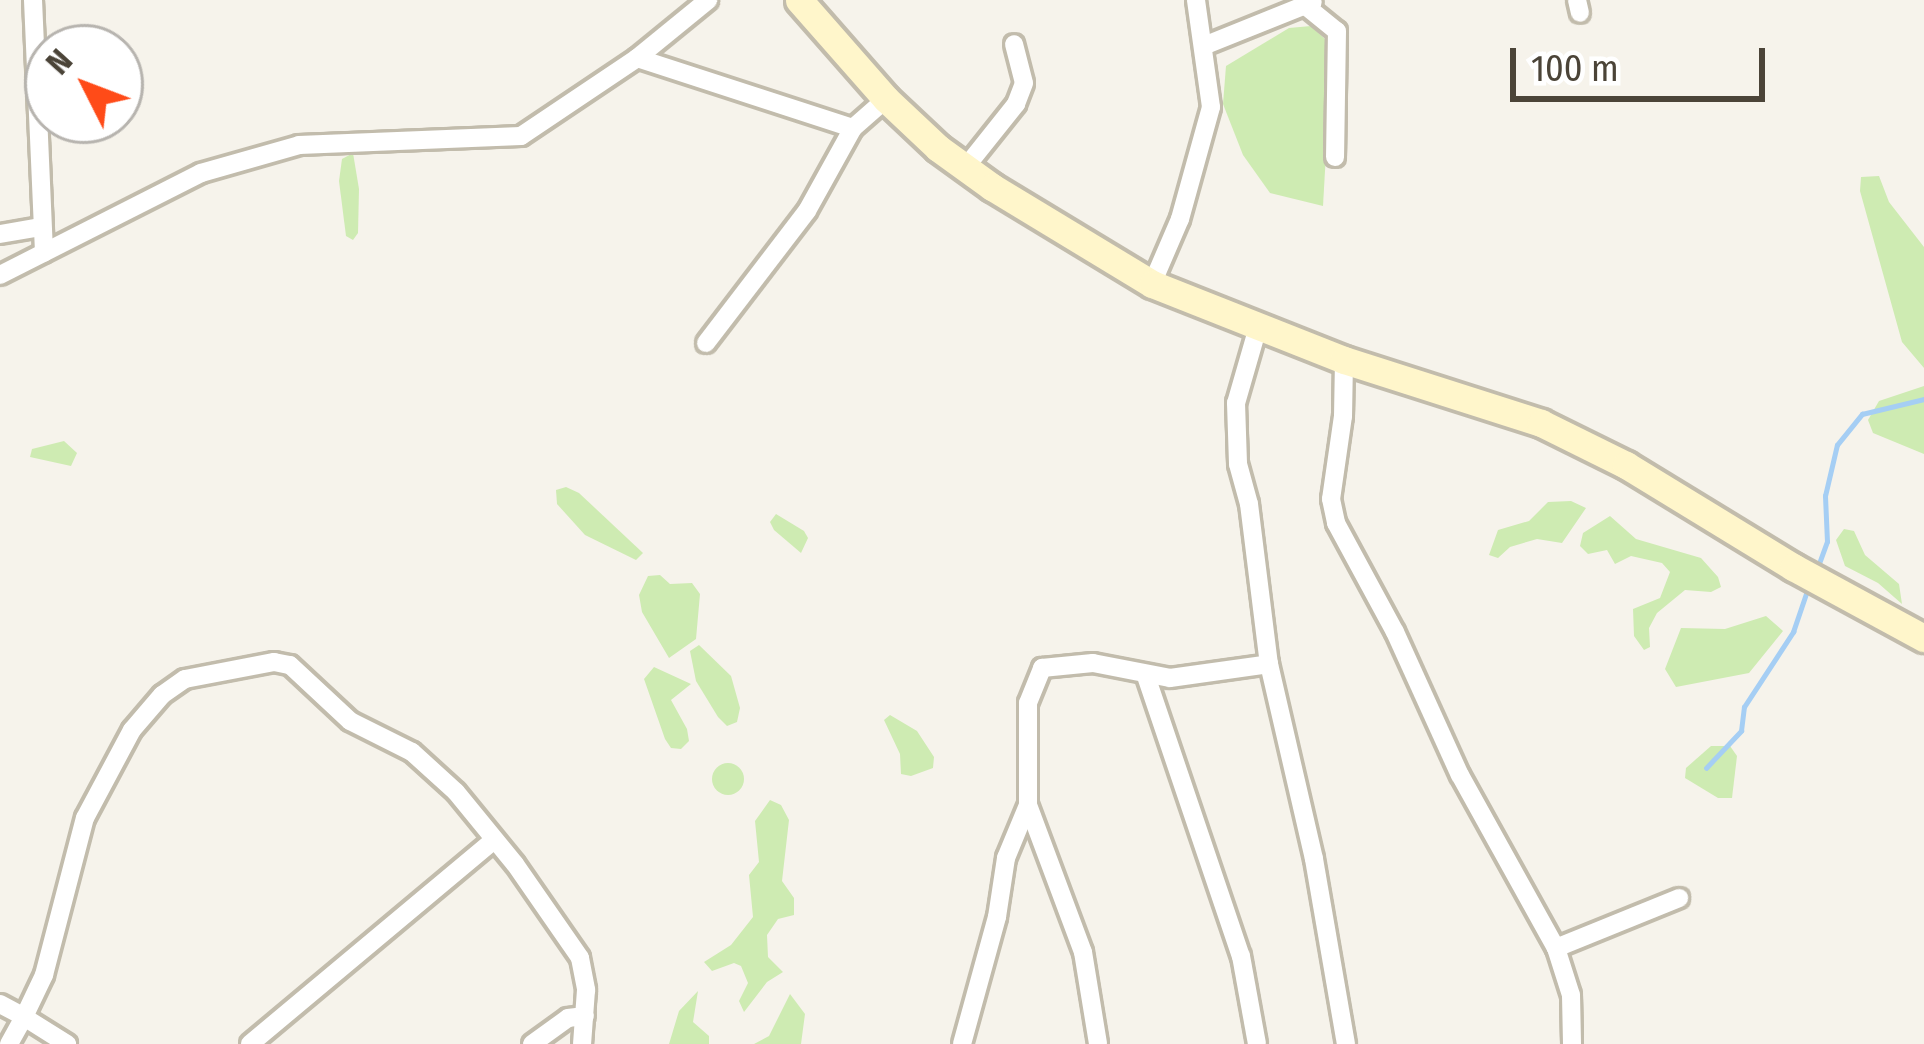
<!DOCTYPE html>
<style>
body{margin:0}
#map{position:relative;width:1924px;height:1044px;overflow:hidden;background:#f6f3eb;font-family:"Fira Sans Condensed",sans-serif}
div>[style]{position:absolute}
.green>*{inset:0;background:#ceebb2}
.round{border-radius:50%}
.stream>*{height:4.5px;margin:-2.25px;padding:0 2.25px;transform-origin:2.25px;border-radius:2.25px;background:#a5cef4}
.roads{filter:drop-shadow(3px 0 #c2bcac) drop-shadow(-3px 0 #c2bcac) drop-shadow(0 3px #c2bcac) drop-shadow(0 -3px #c2bcac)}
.street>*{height:18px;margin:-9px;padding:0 9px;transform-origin:9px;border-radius:9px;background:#fff}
.secondary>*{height:27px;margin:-13.5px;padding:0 13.5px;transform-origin:13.5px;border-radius:13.5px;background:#fff6cb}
span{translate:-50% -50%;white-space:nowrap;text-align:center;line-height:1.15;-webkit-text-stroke:12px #fff;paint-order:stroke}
.north{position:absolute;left:24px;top:24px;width:120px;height:120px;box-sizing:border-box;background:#fff;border:3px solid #b7b4af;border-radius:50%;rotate:312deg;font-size:33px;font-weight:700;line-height:48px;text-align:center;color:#4b4438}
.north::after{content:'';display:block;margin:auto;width:42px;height:54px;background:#ff4b18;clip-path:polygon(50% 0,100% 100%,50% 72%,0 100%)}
.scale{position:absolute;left:1510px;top:48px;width:255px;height:54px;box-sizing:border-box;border:6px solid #4b4438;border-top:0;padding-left:15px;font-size:36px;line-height:42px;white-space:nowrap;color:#4b4438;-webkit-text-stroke:9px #fff;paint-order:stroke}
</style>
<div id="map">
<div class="green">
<i style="clip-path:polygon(1311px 26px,1326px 40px,1331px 65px,1323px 206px,1270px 193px,1243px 155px,1223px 104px,1226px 66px,1289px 28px)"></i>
<i style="clip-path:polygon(353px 153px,359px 189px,358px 233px,353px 240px,346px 236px,339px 181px,342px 159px)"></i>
<i style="clip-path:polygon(1879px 176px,1889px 202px,1924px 247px,1924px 368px,1902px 342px,1860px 191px,1861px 177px)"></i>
<i style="clip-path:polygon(1924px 386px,1924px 454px,1873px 433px,1868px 420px,1879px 401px)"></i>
<i style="clip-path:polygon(64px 441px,77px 453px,71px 466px,30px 457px,32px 449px)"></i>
<i style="clip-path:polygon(566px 487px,579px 493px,643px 553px,636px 560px,585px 535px,557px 504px,556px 490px)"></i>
<i style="clip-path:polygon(1571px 501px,1586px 508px,1562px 543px,1537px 539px,1510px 547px,1498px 558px,1489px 555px,1498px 530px,1529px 521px,1548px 502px)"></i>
<i style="clip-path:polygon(776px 514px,804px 531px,808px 538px,801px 553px,774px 530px,770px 522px)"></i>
<i style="clip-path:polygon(1610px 516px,1636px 539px,1701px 558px,1718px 577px,1721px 587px,1711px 592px,1685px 590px,1657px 613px,1649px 628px,1650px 647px,1644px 650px,1634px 636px,1633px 609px,1660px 598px,1670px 572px,1662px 563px,1631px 556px,1615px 564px,1607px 550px,1588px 554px,1580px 546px,1583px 533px)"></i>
<i style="clip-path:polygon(1844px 529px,1854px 531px,1865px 555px,1899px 584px,1902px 604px,1878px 583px,1845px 566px,1836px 540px)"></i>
<i style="clip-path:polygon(660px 575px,670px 584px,692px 583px,700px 594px,696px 639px,669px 658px,642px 612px,639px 595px,648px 576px)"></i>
<i style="clip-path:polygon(1766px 616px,1783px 631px,1749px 673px,1676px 687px,1665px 669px,1681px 628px,1725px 629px)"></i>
<i style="clip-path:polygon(699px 645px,731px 676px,740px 708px,737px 722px,727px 726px,718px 717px,696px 681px,690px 651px)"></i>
<i style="clip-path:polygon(654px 667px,691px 684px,671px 700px,687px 729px,689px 741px,681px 749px,671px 748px,665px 739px,644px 679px)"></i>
<i style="clip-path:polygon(890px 715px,917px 731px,934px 757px,933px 768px,911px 776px,901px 774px,900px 754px,884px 720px)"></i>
<i style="clip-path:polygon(1711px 746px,1730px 746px,1737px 756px,1732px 798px,1718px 798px,1685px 778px,1686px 768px)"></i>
<i class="round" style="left:712px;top:763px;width:32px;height:32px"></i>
<i style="clip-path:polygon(770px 800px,781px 805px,789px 820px,782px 881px,794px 898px,794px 915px,778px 919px,767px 935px,768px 957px,783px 972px,767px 982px,744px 1012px,739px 1001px,748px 983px,741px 966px,734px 963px,712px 971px,704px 962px,731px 945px,753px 917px,749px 875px,759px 862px,755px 821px)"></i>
<i style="clip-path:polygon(698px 991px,693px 1022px,709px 1036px,709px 1044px,669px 1044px,679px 1011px)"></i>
<i style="clip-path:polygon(790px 994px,805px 1014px,801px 1044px,754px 1044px,769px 1036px)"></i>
</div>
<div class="stream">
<i style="left:1817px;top:569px;width:29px;rotate:-70deg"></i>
<i style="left:1827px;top:542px;width:46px;rotate:-92.5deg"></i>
<i style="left:1825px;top:496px;width:52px;rotate:-76.8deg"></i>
<i style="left:1837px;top:445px;width:40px;rotate:-51deg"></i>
<i style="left:1862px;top:414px;width:64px;rotate:-13.6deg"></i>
<i style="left:1706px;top:768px;width:51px;rotate:-46.6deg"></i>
<i style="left:1741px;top:731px;width:24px;rotate:-83deg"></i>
<i style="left:1744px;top:707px;width:90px;rotate:-56.8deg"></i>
<i style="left:1793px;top:632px;width:50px;rotate:-71.2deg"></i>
</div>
<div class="roads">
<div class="street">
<i style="left:33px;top:0;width:253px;rotate:87.5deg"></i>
<i style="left:1577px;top:0;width:13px;rotate:77deg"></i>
<i style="left:1307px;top:7px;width:38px;rotate:39deg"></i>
<i style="left:1337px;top:31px;width:126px;rotate:90.9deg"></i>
<i style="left:1206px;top:45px;width:115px;rotate:-21.9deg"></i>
<i style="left:637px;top:58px;width:92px;rotate:-39.2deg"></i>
<i style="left:965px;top:168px;width:82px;rotate:-51.4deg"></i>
<i style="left:1016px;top:104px;width:22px;rotate:-69deg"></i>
<i style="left:1024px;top:83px;width:40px;rotate:-104.4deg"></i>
<i style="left:0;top:234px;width:42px;rotate:-9.7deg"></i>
<i style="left:0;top:275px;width:225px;rotate:-26.9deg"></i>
<i style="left:201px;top:173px;width:102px;rotate:-15.9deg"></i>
<i style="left:299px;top:145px;width:222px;rotate:-2.3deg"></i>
<i style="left:521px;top:136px;width:140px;rotate:-33.9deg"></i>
<i style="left:637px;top:58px;width:227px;rotate:18deg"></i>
<i style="left:853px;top:128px;width:44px;rotate:-41.3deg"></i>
<i style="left:1152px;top:284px;width:71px;rotate:-66.7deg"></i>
<i style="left:1180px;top:219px;width:116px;rotate:-74.5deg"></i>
<i style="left:1211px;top:107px;width:108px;rotate:-98deg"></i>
<i style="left:1258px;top:327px;width:79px;rotate:106.1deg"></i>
<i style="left:1236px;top:403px;width:61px;rotate:88.1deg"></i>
<i style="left:1238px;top:464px;width:41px;rotate:74.6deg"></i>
<i style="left:1249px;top:504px;width:161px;rotate:82.9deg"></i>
<i style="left:1269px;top:664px;width:200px;rotate:77deg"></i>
<i style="left:1314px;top:859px;width:188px;rotate:80.2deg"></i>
<i style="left:706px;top:343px;width:166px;rotate:-52.6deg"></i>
<i style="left:807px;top:211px;width:95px;rotate:-61deg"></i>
<i style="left:1344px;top:360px;width:56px;rotate:91deg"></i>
<i style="left:1343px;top:416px;width:84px;rotate:98.2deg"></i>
<i style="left:1331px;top:499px;width:25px;rotate:78deg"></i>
<i style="left:1336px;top:523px;width:124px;rotate:61.6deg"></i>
<i style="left:1395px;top:632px;width:157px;rotate:65.6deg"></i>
<i style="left:1460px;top:775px;width:198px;rotate:61deg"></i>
<i style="left:1556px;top:948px;width:49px;rotate:72.3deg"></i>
<i style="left:1571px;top:995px;width:49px;rotate:88.8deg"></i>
<i style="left:1146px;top:676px;width:296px;rotate:71.3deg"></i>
<i style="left:1241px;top:956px;width:89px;rotate:79.7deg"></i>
<i style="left:1028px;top:805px;width:157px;rotate:69.5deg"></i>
<i style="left:1083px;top:952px;width:93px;rotate:80.7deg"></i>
<i style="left:1556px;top:948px;width:133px;rotate:-22.1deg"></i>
<i style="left:0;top:1004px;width:27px;rotate:28deg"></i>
<i style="left:24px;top:1017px;width:47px;rotate:-64.5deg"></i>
<i style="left:44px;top:975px;width:162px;rotate:-75.4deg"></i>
<i style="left:85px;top:818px;width:100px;rotate:-61.9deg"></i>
<i style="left:132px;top:730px;width:46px;rotate:-49.4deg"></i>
<i style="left:162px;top:695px;width:28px;rotate:-35deg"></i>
<i style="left:185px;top:679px;width:91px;rotate:-10.8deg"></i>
<i style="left:274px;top:662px;width:16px;rotate:11deg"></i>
<i style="left:290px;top:665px;width:82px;rotate:43deg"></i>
<i style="left:350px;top:721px;width:69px;rotate:26.6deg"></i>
<i style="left:412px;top:752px;width:59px;rotate:42.3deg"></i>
<i style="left:456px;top:792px;width:93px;rotate:50.7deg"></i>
<i style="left:515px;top:864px;width:114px;rotate:55.3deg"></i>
<i style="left:580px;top:958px;width:33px;rotate:79deg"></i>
<i style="left:586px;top:990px;width:54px;rotate:94.2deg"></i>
<i style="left:9px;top:1044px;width:31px;rotate:-61deg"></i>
<i style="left:24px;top:1017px;width:51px;rotate:32.1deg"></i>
<i style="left:250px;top:1044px;width:318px;rotate:-39.9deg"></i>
<i style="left:532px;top:1044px;width:44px;rotate:-35.8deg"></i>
<i style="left:568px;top:1018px;width:17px;rotate:-7deg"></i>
<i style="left:962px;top:1044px;width:132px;rotate:-74.6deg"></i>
<i style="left:997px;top:917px;width:60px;rotate:-81.3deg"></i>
<i style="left:1006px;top:858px;width:57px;rotate:-67.5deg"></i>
<i style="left:1028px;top:805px;width:102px;rotate:-90deg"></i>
<i style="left:1028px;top:703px;width:38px;rotate:-68deg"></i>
<i style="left:1042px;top:668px;width:51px;rotate:-5.6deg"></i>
<i style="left:1093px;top:663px;width:78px;rotate:11deg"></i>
<i style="left:1170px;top:678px;width:100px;rotate:-8deg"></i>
</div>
<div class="secondary">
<i style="left:799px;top:0;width:132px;rotate:48.7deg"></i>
<i style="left:886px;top:99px;width:71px;rotate:43.3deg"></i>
<i style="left:938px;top:148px;width:67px;rotate:35.8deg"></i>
<i style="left:992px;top:187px;width:187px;rotate:31.2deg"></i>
<i style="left:1152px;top:284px;width:206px;rotate:21.6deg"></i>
<i style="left:1344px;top:360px;width:207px;rotate:17.7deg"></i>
<i style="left:1541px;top:423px;width:95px;rotate:26.3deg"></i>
<i style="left:1626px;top:465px;width:196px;rotate:31.4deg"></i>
<i style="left:1793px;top:567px;width:149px;rotate:28.5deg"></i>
</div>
</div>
<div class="north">N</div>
<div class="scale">100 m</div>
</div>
